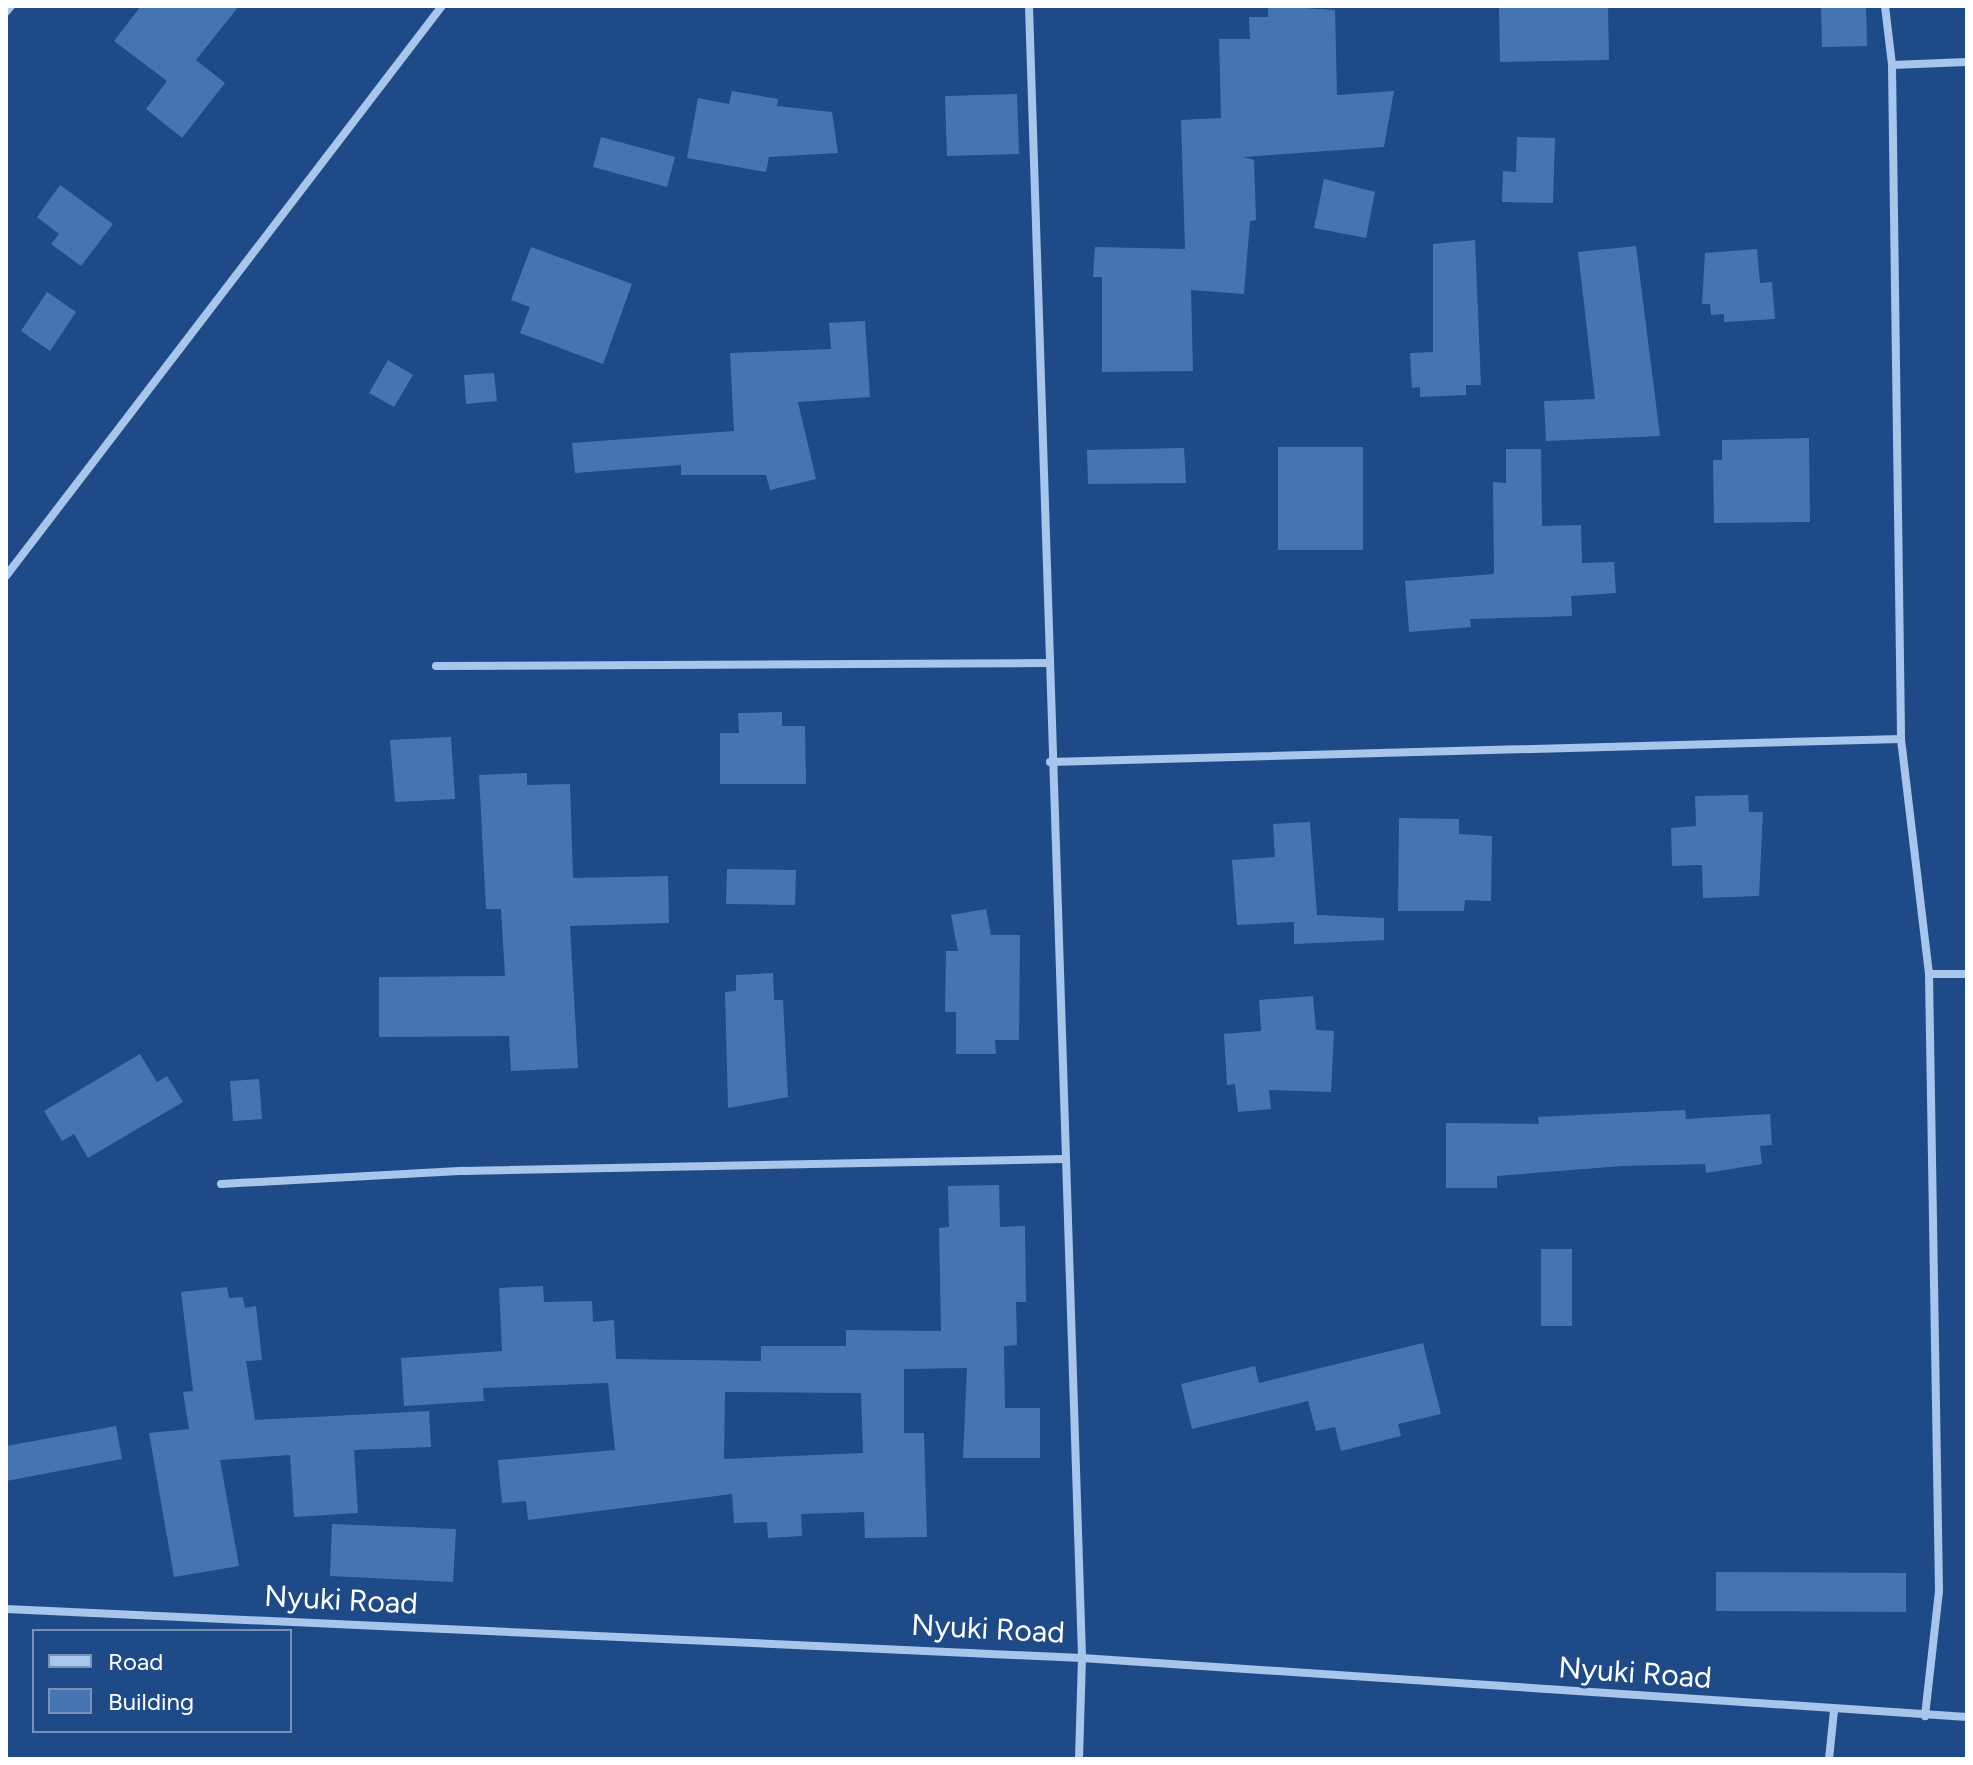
<!DOCTYPE html>
<style>
body{margin:0}
#map{position:relative;width:1973px;height:1765px;overflow:hidden;background:#1e4b88;font-family:Figtree,sans-serif}
div>[style]{position:absolute}
.building>*{inset:0;background:#4674b1}
.street>*{height:8px;margin:-4px;padding:0 4px;transform-origin:4px;border-radius:4px;background:#a8c5eb}
span{translate:-50% -50%;white-space:nowrap;text-align:center;line-height:1.15;-webkit-text-stroke:6px #1e4b88;paint-order:stroke}
.street-label{font-size:30px;color:#fff}
.frame{position:absolute;inset:0;border:8px solid #fff;pointer-events:none}
.legend{position:absolute;left:32px;top:1629px;width:260px;height:104px;box-sizing:border-box;background:#1e4b88;border:2px solid #7893b8;margin:0;padding:10px 14px;list-style:none;font-size:24px;color:#fff}
.legend li{display:flex;align-items:center;gap:16px;height:40px}
.legend b{width:40px;border:2px solid #7893b8}
</style>
<div id="map">
<div class="building">
<i style="clip-path:polygon(141px 6px,239px 6px,196px 60px,225px 83px,182px 138px,146px 109px,167px 81px,114px 41px)"></i>
<i style="clip-path:polygon(1268px 6px,1335px 10px,1337px 95px,1394px 91px,1384px 147px,1243px 157px,1254px 160px,1256px 220px,1250px 221px,1244px 294px,1191px 290px,1193px 371px,1102px 372px,1102px 277px,1093px 277px,1095px 247px,1185px 249px,1181px 120px,1221px 118px,1219px 39px,1250px 39px,1249px 17px,1268px 17px)"></i>
<i style="clip-path:polygon(1499px 6px,1608px 6px,1609px 60px,1500px 62px)"></i>
<i style="clip-path:polygon(1821px 6px,1866px 6px,1867px 46px,1822px 47px)"></i>
<i style="clip-path:polygon(732px 91px,778px 99px,777px 106px,832px 112px,838px 153px,769px 157px,766px 172px,687px 158px,698px 98px,729px 104px)"></i>
<i style="clip-path:polygon(1017px 94px,1019px 154px,947px 156px,945px 96px)"></i>
<i style="clip-path:polygon(601px 137px,675px 157px,667px 187px,593px 167px)"></i>
<i style="clip-path:polygon(1517px 137px,1555px 138px,1553px 203px,1502px 202px,1503px 171px,1516px 172px)"></i>
<i style="clip-path:polygon(1324px 179px,1375px 192px,1366px 238px,1314px 228px)"></i>
<i style="clip-path:polygon(60px 185px,113px 224px,81px 266px,51px 244px,59px 234px,37px 217px)"></i>
<i style="clip-path:polygon(1475px 240px,1481px 385px,1466px 385px,1466px 395px,1420px 397px,1420px 387px,1412px 388px,1410px 353px,1433px 352px,1433px 244px)"></i>
<i style="clip-path:polygon(1636px 246px,1660px 436px,1546px 441px,1544px 401px,1595px 399px,1578px 252px)"></i>
<i style="clip-path:polygon(531px 247px,632px 284px,603px 364px,520px 333px,530px 307px,511px 300px)"></i>
<i style="clip-path:polygon(1757px 249px,1760px 283px,1772px 282px,1775px 319px,1724px 322px,1724px 314px,1711px 315px,1710px 304px,1702px 304px,1705px 253px)"></i>
<i style="clip-path:polygon(47px 292px,76px 312px,50px 351px,21px 331px)"></i>
<i style="clip-path:polygon(865px 321px,870px 397px,798px 402px,816px 479px,770px 490px,766px 475px,681px 475px,681px 465px,575px 473px,572px 443px,734px 431px,730px 353px,831px 349px,829px 323px)"></i>
<i style="clip-path:polygon(388px 360px,413px 375px,394px 407px,369px 393px)"></i>
<i style="clip-path:polygon(494px 373px,497px 401px,466px 404px,464px 375px)"></i>
<i style="clip-path:polygon(1809px 438px,1810px 522px,1714px 523px,1713px 460px,1722px 460px,1722px 440px)"></i>
<i style="clip-path:polygon(1278px 447px,1363px 447px,1363px 550px,1278px 550px)"></i>
<i style="clip-path:polygon(1184px 448px,1186px 483px,1088px 484px,1087px 450px)"></i>
<i style="clip-path:polygon(1506px 449px,1541px 449px,1542px 526px,1581px 525px,1582px 563px,1614px 562px,1616px 593px,1571px 596px,1572px 616px,1470px 619px,1471px 627px,1409px 632px,1405px 581px,1494px 574px,1493px 482px,1506px 483px)"></i>
<i style="clip-path:polygon(782px 712px,782px 726px,805px 726px,806px 784px,720px 784px,720px 733px,739px 733px,738px 713px)"></i>
<i style="clip-path:polygon(451px 737px,455px 799px,395px 802px,390px 740px)"></i>
<i style="clip-path:polygon(527px 773px,527px 785px,570px 784px,573px 878px,668px 876px,669px 923px,570px 926px,578px 1068px,511px 1071px,509px 1036px,379px 1037px,379px 977px,505px 976px,501px 909px,486px 909px,479px 775px)"></i>
<i style="clip-path:polygon(1748px 795px,1749px 812px,1763px 812px,1759px 896px,1703px 898px,1702px 865px,1672px 866px,1671px 828px,1696px 826px,1695px 796px)"></i>
<i style="clip-path:polygon(1399px 818px,1459px 819px,1459px 834px,1492px 836px,1491px 901px,1465px 900px,1464px 911px,1398px 911px)"></i>
<i style="clip-path:polygon(1310px 822px,1317px 915px,1384px 918px,1384px 940px,1294px 944px,1294px 922px,1237px 925px,1232px 860px,1275px 857px,1273px 824px)"></i>
<i style="clip-path:polygon(727px 869px,796px 870px,795px 905px,726px 904px)"></i>
<i style="clip-path:polygon(986px 909px,991px 935px,1020px 935px,1019px 1040px,995px 1040px,996px 1054px,956px 1054px,956px 1012px,945px 1012px,946px 951px,958px 951px,951px 915px)"></i>
<i style="clip-path:polygon(773px 973px,774px 1000px,783px 1000px,788px 1097px,728px 1108px,725px 992px,736px 991px,736px 975px)"></i>
<i style="clip-path:polygon(1313px 996px,1316px 1030px,1334px 1031px,1331px 1092px,1269px 1090px,1271px 1109px,1238px 1112px,1235px 1084px,1227px 1085px,1224px 1034px,1261px 1031px,1259px 1000px)"></i>
<i style="clip-path:polygon(140px 1054px,157px 1082px,167px 1076px,183px 1102px,88px 1158px,74px 1134px,62px 1141px,44px 1111px)"></i>
<i style="clip-path:polygon(259px 1079px,262px 1119px,233px 1121px,230px 1081px)"></i>
<i style="clip-path:polygon(1685px 1110px,1686px 1119px,1770px 1114px,1772px 1145px,1760px 1146px,1762px 1164px,1706px 1173px,1705px 1164px,1622px 1166px,1497px 1176px,1497px 1188px,1446px 1188px,1446px 1123px,1539px 1124px,1538px 1117px)"></i>
<i style="clip-path:polygon(evenodd,999px 1185px,1000px 1227px,1025px 1226px,1026px 1302px,1016px 1302px,1017px 1345px,1004px 1346px,1005px 1408px,1040px 1408px,1040px 1458px,963px 1458px,967px 1368px,904px 1369px,904px 1433px,924px 1433px,927px 1537px,865px 1538px,864px 1512px,801px 1514px,802px 1536px,768px 1538px,767px 1522px,734px 1523px,732px 1494px,528px 1520px,526px 1501px,502px 1503px,498px 1460px,615px 1450px,608px 1383px,483px 1388px,484px 1401px,404px 1406px,401px 1358px,502px 1351px,499px 1288px,543px 1286px,544px 1302px,592px 1301px,593px 1322px,614px 1320px,616px 1359px,761px 1361px,761px 1346px,846px 1346px,846px 1330px,941px 1331px,939px 1228px,949px 1227px,948px 1186px,999px 1185px,725px 1392px,861px 1393px,863px 1453px,724px 1459px,725px 1392px)"></i>
<i style="clip-path:polygon(1541px 1249px,1572px 1249px,1572px 1326px,1541px 1326px)"></i>
<i style="clip-path:polygon(227px 1287px,229px 1298px,243px 1297px,245px 1308px,256px 1306px,262px 1360px,246px 1361px,255px 1420px,429px 1411px,431px 1447px,354px 1450px,358px 1513px,294px 1517px,290px 1455px,220px 1460px,239px 1566px,174px 1577px,149px 1433px,189px 1429px,183px 1392px,193px 1391px,181px 1292px)"></i>
<i style="clip-path:polygon(1423px 1343px,1441px 1414px,1398px 1424px,1401px 1436px,1341px 1451px,1335px 1427px,1316px 1431px,1308px 1401px,1192px 1429px,1181px 1384px,1255px 1366px,1259px 1383px)"></i>
<i style="clip-path:polygon(116px 1426px,122px 1459px,6px 1481px,6px 1446px)"></i>
<i style="clip-path:polygon(332px 1524px,456px 1529px,453px 1582px,330px 1576px)"></i>
<i style="clip-path:polygon(1716px 1572px,1906px 1573px,1906px 1612px,1716px 1611px)"></i>
</div>
<div class="street">
<i style="left:1029px;top:6px;width:1653px;rotate:88.16deg"></i>
<i style="left:1082px;top:1658px;width:101px;rotate:91.7deg"></i>
<i style="left:1885px;top:6px;width:59px;rotate:83.2deg"></i>
<i style="left:1892px;top:65px;width:674px;rotate:89.23deg"></i>
<i style="left:1901px;top:739px;width:237px;rotate:83.2deg"></i>
<i style="left:1929px;top:974px;width:617px;rotate:89.07deg"></i>
<i style="left:1939px;top:1591px;width:126px;rotate:96.4deg"></i>
<i style="left:6px;top:12px;width:8px;rotate:-50deg"></i>
<i style="left:1892px;top:65px;width:75px;rotate:-2.3deg"></i>
<i style="left:6px;top:576px;width:718px;rotate:-52.59deg"></i>
<i style="left:436px;top:666px;width:610px;rotate:-0.28deg"></i>
<i style="left:1050px;top:762px;width:851px;rotate:-1.55deg"></i>
<i style="left:1929px;top:974px;width:38px"></i>
<i style="left:221px;top:1184px;width:243px;rotate:-3.1deg"></i>
<i style="left:464px;top:1171px;width:598px;rotate:-1.15deg"></i>
<i style="left:6px;top:1609px;width:1077px;rotate:2.61deg"></i>
<i style="left:1082px;top:1658px;width:887px;rotate:3.81deg"></i>
<i style="left:1829px;top:1759px;width:48px;rotate:-84.1deg"></i>
</div>
<div class="street-label">
<span style="left:341px;top:1600px;rotate:3deg">Nyuki Road</span>
<span style="left:988px;top:1629px;rotate:3deg">Nyuki Road</span>
<span style="left:1635px;top:1673px;rotate:4deg">Nyuki Road</span>
</div>
<div class="frame"></div>
<ul class="legend">
<li><b style="height:10px;background:#a8c5eb"></b>Road</li>
<li><b style="height:22px;background:#4674b1"></b>Building</li>
</ul>
</div>
